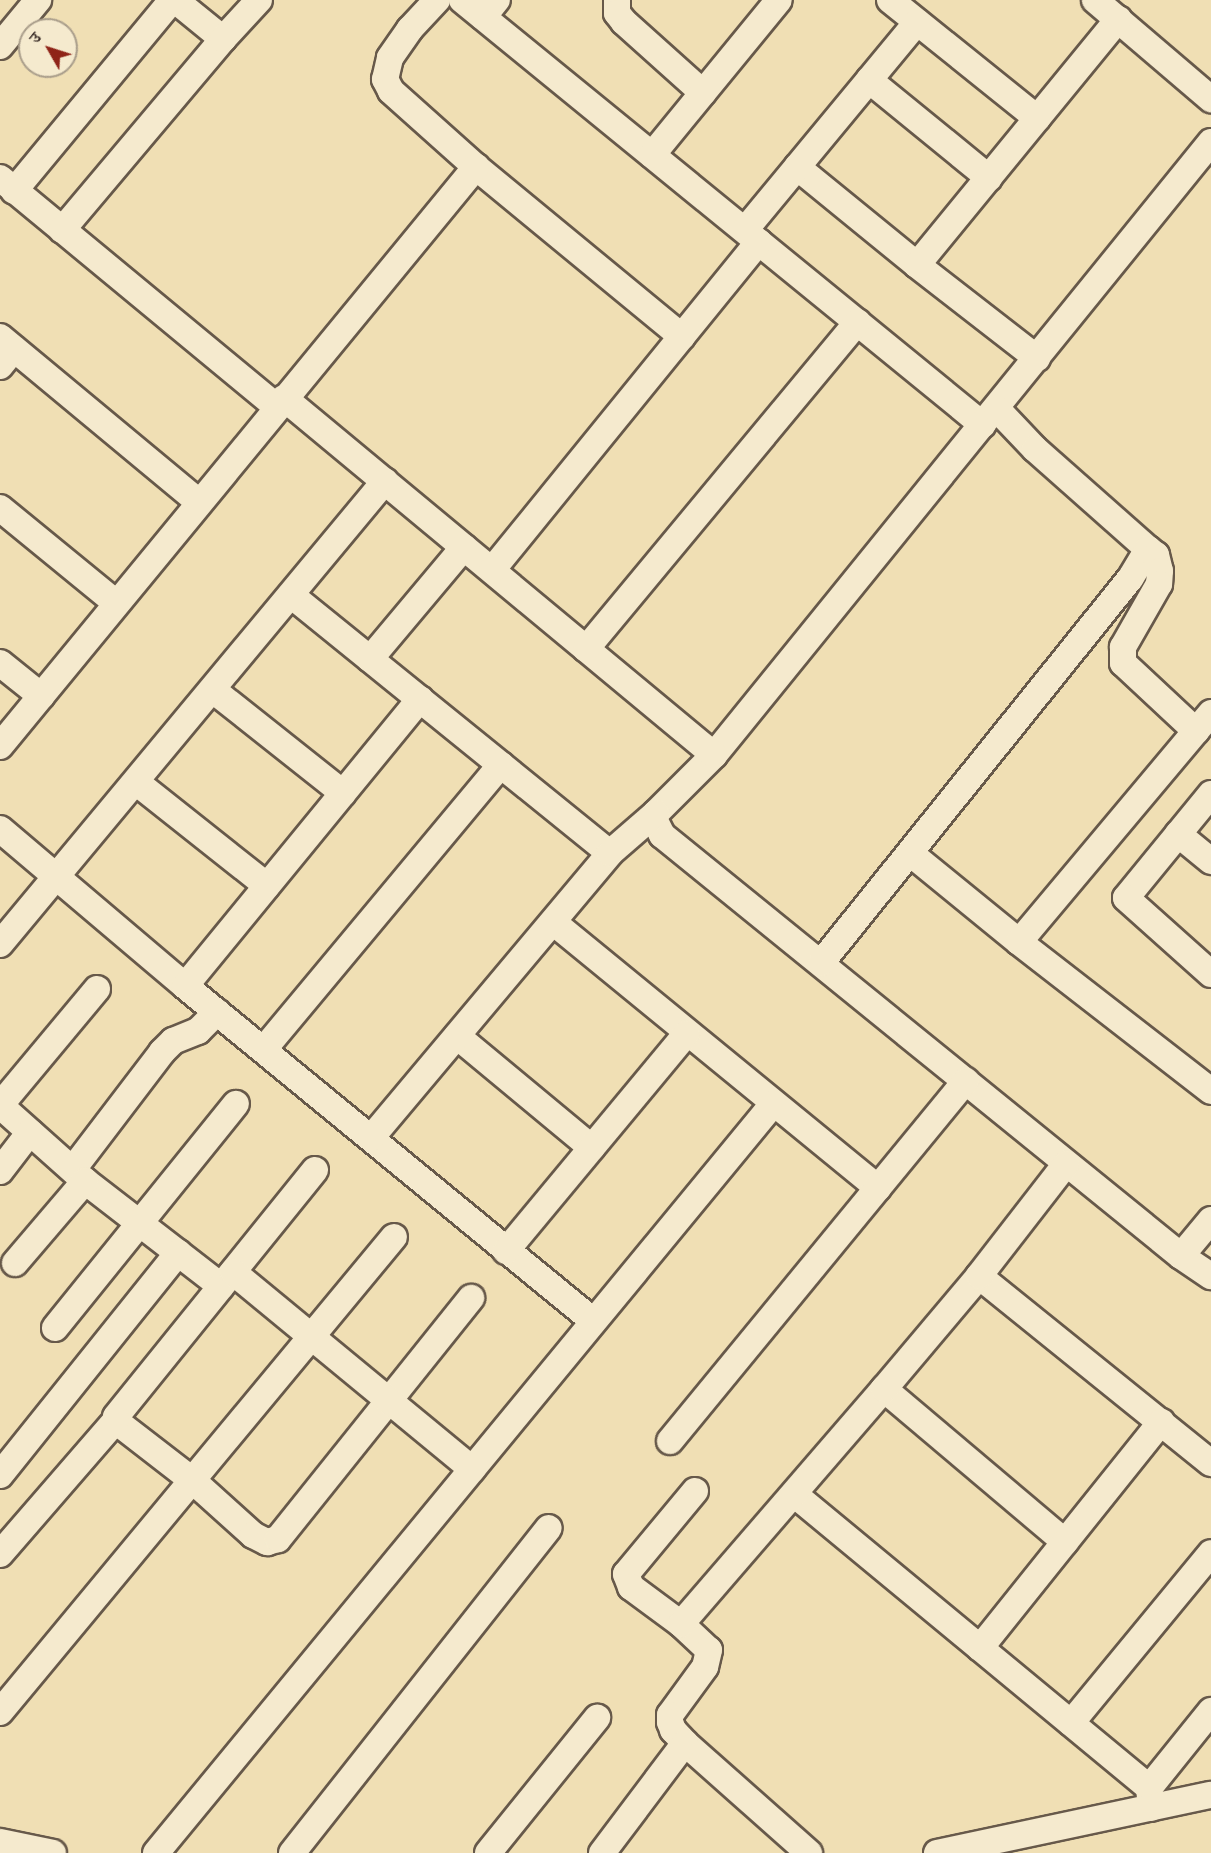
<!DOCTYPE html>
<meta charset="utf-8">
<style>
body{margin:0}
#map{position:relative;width:1211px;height:1853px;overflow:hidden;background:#f0dfb4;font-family:"IM FELL DW Pica","Noto Serif Devanagari",serif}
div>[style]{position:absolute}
.roads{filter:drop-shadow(2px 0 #67594a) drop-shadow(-2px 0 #67594a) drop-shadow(0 2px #67594a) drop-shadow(0 -2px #67594a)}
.minor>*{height:26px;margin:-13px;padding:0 13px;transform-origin:13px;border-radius:13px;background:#f5eace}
span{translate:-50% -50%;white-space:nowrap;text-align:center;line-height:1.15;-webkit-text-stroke:4.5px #f5eace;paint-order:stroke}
.north{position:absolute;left:18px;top:18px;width:60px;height:60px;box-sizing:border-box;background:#f5eace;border:2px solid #aa9e8b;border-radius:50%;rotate:309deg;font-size:16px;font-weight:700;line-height:24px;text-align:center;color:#392c27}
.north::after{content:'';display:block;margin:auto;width:21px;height:27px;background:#8f2418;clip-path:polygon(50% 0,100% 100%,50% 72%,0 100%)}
</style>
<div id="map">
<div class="roads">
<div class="minor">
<i style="left:175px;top:0;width:62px;rotate:39.1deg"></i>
<i style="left:437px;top:0;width:40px;rotate:133deg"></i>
<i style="left:410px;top:29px;width:35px;rotate:125deg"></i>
<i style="left:390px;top:58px;width:22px;rotate:103deg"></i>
<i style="left:385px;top:79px;width:13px;rotate:63deg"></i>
<i style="left:391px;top:91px;width:114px;rotate:41.8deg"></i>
<i style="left:476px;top:167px;width:267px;rotate:39.5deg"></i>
<i style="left:462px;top:0;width:672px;rotate:39.21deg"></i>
<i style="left:617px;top:0;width:13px;rotate:90deg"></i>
<i style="left:617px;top:13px;width:11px;rotate:52deg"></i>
<i style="left:624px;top:22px;width:106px;rotate:41.9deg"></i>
<i style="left:890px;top:0;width:189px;rotate:38.8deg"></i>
<i style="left:1095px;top:0;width:153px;rotate:40.5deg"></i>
<i style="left:483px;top:17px;width:22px;rotate:-51deg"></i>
<i style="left:0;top:46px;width:60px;rotate:-50.4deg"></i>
<i style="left:869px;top:80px;width:155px;rotate:39.2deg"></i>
<i style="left:1211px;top:142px;width:789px;rotate:129.03deg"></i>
<i style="left:714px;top:755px;width:82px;rotate:135deg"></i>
<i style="left:656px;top:813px;width:6px;rotate:108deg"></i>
<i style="left:654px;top:819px;width:18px;rotate:63deg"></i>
<i style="left:662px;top:835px;width:668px;rotate:39.05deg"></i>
<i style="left:1181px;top:1256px;width:36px;rotate:34deg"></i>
<i style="left:652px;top:155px;width:200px;rotate:-50.7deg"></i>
<i style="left:797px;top:167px;width:155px;rotate:39.2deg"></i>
<i style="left:917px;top:265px;width:318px;rotate:-50.7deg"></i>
<i style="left:0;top:178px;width:359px;rotate:39.6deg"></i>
<i style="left:14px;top:191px;width:248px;rotate:-50.4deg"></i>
<i style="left:62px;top:230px;width:250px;rotate:-49.9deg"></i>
<i style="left:223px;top:39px;width:53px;rotate:-47.3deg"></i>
<i style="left:745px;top:230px;width:270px;rotate:-50.4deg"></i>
<i style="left:917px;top:265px;width:152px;rotate:37.8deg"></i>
<i style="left:0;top:337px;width:259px;rotate:39.7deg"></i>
<i style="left:0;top:366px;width:22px;rotate:-51deg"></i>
<i style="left:284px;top:398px;width:559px;rotate:39.7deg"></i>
<i style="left:997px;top:409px;width:55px;rotate:46.5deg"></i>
<i style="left:1035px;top:449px;width:151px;rotate:41.5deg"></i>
<i style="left:0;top:508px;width:150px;rotate:39.3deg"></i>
<i style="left:492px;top:570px;width:423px;rotate:-50.9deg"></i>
<i style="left:291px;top:595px;width:410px;rotate:39deg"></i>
<i style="left:586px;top:649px;width:425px;rotate:-50.3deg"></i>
<i style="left:370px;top:659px;width:146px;rotate:-50deg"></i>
<i style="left:0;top:663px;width:53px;rotate:38.8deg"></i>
<i style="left:213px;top:690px;width:166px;rotate:38.4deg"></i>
<i style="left:0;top:746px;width:750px;rotate:-50.58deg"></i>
<i style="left:136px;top:782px;width:167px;rotate:38.4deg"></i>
<i style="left:1211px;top:794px;width:134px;rotate:129.3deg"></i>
<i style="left:1126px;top:898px;width:114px;rotate:41.8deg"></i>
<i style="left:0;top:829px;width:243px;rotate:40.3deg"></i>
<i style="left:185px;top:986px;width:527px;rotate:39.37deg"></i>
<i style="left:1178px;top:834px;width:43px;rotate:39.3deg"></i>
<i style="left:910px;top:853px;width:141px;rotate:39.2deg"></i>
<i style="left:1019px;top:942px;width:243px;rotate:37.8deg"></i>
<i style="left:553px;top:922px;width:420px;rotate:39.3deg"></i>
<i style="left:1019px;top:942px;width:299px;rotate:-50deg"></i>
<i style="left:0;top:944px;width:602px;rotate:-50.26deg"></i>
<i style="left:821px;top:963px;width:493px;rotate:-51.2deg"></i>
<i style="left:1130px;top:579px;width:35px;rotate:-59deg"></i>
<i style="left:1148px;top:549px;width:10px;rotate:37deg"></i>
<i style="left:1156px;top:555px;width:16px;rotate:76deg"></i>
<i style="left:1160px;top:571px;width:13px;rotate:94deg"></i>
<i style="left:1159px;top:584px;width:73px;rotate:119.7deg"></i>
<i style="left:1123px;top:647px;width:16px;rotate:90deg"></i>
<i style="left:1123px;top:663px;width:100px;rotate:43deg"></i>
<i style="left:185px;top:986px;width:371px;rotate:-50.7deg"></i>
<i style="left:97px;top:989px;width:147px;rotate:129.8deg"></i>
<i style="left:3px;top:1102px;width:6px;rotate:90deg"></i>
<i style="left:3px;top:1108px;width:110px;rotate:41.7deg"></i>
<i style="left:85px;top:1181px;width:172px;rotate:37.7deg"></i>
<i style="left:457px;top:1036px;width:175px;rotate:39.7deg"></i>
<i style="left:264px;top:1049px;width:370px;rotate:-50.2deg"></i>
<i style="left:371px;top:1138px;width:372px;rotate:-50deg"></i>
<i style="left:610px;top:853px;width:61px;rotate:-41deg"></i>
<i style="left:73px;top:1169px;width:147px;rotate:-52.7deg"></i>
<i style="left:162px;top:1052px;width:16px;rotate:-45deg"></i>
<i style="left:173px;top:1041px;width:27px;rotate:-22deg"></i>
<i style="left:198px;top:1031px;width:27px;rotate:-45deg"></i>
<i style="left:315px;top:1170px;width:317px;rotate:128.9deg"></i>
<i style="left:116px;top:1417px;width:5px;rotate:79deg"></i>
<i style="left:117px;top:1422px;width:95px;rotate:37.7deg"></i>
<i style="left:192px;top:1480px;width:82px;rotate:42deg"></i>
<i style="left:253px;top:1535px;width:16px;rotate:27deg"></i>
<i style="left:267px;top:1542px;width:11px;rotate:-15deg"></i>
<i style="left:278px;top:1539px;width:309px;rotate:-51.3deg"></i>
<i style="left:0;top:1171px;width:49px;rotate:-52.4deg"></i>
<i style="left:506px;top:1251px;width:283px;rotate:-50.3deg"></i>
<i style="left:1181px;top:1256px;width:47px;rotate:-50.2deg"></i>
<i style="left:15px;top:1263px;width:108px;rotate:-49.5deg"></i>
<i style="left:233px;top:1272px;width:310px;rotate:39.5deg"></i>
<i style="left:979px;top:1276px;width:298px;rotate:38.9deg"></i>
<i style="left:55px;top:1328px;width:288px;rotate:-51.1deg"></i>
<i style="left:884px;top:1389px;width:237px;rotate:40.2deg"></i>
<i style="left:670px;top:1441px;width:466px;rotate:-50.6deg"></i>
<i style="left:0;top:1475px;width:285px;rotate:-51.3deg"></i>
<i style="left:695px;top:1491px;width:108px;rotate:129.7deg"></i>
<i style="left:626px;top:1574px;width:14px;rotate:69deg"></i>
<i style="left:631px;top:1587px;width:62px;rotate:36.5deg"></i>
<i style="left:681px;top:1624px;width:38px;rotate:43deg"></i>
<i style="left:709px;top:1650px;width:17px;rotate:103deg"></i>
<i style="left:705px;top:1667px;width:59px;rotate:126.1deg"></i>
<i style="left:670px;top:1715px;width:7px;rotate:90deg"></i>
<i style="left:670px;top:1722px;width:9px;rotate:69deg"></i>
<i style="left:673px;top:1730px;width:18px;rotate:47deg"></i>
<i style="left:685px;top:1743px;width:166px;rotate:41.6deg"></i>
<i style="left:794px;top:1494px;width:461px;rotate:39.6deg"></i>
<i style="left:1149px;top:1788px;width:20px;rotate:84deg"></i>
<i style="left:0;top:1554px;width:177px;rotate:-49.1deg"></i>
<i style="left:681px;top:1624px;width:311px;rotate:-49.2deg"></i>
<i style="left:884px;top:1389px;width:148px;rotate:-49.9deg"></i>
<i style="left:979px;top:1276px;width:142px;rotate:-52.2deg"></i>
<i style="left:980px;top:1648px;width:290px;rotate:-51.3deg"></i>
<i style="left:0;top:1712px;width:617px;rotate:-50.33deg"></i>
<i style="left:1071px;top:1723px;width:220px;rotate:-50.5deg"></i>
<i style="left:1149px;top:1788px;width:99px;rotate:-51.2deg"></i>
<i style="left:0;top:1842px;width:54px;rotate:11.7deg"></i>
<i style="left:156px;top:1853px;width:970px;rotate:-50.52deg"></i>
<i style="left:292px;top:1853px;width:414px;rotate:-51.7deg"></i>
<i style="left:488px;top:1853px;width:174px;rotate:-51.1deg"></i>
<i style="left:602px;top:1853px;width:138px;rotate:-53deg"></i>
<i style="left:937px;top:1853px;width:280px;rotate:-12deg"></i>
</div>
</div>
<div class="north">उ</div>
</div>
